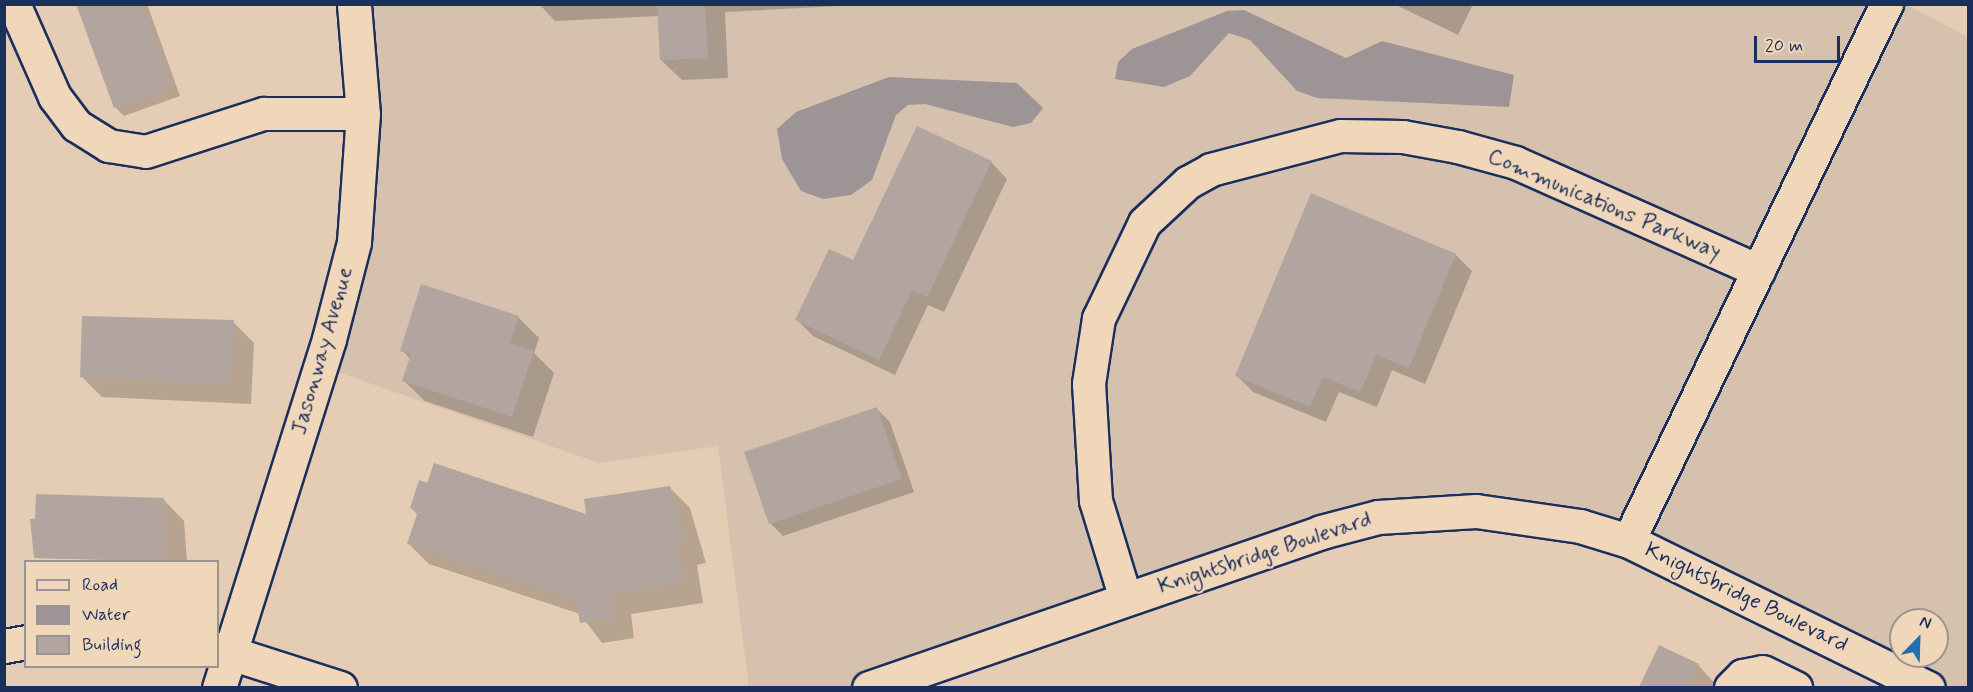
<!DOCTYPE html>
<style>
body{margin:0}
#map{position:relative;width:1973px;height:692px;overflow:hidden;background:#e4cdb4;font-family:Mynerve,sans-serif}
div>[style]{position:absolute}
.built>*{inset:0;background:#d5c1ae}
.water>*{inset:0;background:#9d9595}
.shadow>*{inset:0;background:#0003}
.building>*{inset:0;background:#b2a59f}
.roads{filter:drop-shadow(2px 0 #1b2f5e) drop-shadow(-2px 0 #1b2f5e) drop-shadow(0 2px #1b2f5e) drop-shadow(0 -2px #1b2f5e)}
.minor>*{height:32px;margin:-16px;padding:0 16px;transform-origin:16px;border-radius:16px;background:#f1d7b9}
.tertiary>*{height:33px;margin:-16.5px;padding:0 16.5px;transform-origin:16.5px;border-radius:16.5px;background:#f1d7b9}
span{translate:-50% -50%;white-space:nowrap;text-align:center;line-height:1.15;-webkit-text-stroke:4.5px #f1d7b9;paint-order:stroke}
.street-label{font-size:22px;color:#1b2f5e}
.frame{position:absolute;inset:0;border:6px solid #1b2f5e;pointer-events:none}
.legend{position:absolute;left:24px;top:560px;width:195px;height:108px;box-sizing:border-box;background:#f1d7b9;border:2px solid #9b9495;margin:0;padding:8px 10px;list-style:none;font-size:18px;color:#1b2f5e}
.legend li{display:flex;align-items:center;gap:12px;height:30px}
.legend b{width:30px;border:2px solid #9b9495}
.north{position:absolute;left:1889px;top:608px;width:60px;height:60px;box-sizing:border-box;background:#f1d7b9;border:2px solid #9b9495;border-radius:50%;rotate:23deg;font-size:16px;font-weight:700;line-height:24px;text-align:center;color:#1b2f5e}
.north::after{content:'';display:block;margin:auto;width:21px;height:27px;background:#1f6fb2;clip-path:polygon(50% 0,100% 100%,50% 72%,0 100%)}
.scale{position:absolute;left:1754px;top:36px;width:86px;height:27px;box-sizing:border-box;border:3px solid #1b2f5e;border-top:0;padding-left:8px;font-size:18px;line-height:21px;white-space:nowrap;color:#1b2f5e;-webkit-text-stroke:4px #f1d7b9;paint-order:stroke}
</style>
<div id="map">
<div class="built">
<i style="clip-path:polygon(evenodd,1905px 4px,1968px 37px,1968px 687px,1937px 687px,1559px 521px,1372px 518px,879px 687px,749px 687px,718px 446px,599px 463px,323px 367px,333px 336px,356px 5px,1905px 4px,1901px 620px,1937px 620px,1937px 656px,1901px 656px,1901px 620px)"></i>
</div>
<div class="water">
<i style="clip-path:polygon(1244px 10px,1346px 58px,1382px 41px,1514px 75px,1509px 107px,1317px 98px,1297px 91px,1250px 40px,1229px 33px,1190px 76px,1164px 87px,1115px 79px,1118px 62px,1132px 49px,1227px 11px)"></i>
<i style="clip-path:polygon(889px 77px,1017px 83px,1043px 108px,1031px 123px,1013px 127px,925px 104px,908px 105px,896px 115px,872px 180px,851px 195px,823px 199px,801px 191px,782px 159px,777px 129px,796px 112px)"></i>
</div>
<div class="shadow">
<i style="clip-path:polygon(77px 4px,147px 4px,180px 96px,124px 116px,115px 107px)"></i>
<i style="clip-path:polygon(539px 4px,878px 4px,725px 12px,728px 78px,682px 80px,661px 60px,659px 16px,555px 21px)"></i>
<i style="clip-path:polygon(1394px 4px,1473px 4px,1458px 35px)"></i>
<i style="clip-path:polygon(991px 162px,1007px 179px,944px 312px,928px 305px,895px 375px,813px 336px,797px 320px,854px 262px)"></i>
<i style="clip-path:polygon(1456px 255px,1472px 271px,1425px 384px,1392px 370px,1377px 407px,1339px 392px,1326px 422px,1253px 392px,1237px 376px)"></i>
<i style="clip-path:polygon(518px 317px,539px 338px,534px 353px,554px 373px,533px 437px,425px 401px,404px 381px,411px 360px,402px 350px)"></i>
<i style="clip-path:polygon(233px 322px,254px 343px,251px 404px,102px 397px,81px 376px)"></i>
<i style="clip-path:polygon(877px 409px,890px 422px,914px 492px,783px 536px,770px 523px)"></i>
<i style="clip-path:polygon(670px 488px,690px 508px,706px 563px,697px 565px,703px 603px,631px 614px,634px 638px,602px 643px,580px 614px,429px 564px,409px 544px,418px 515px,411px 508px,588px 516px)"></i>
<i style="clip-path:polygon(164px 500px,184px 521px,187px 562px,36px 558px)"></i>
<i style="clip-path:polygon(1660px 647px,1699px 666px,1719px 688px,1640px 688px)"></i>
</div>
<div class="building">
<i style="clip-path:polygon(76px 4px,142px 4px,172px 88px,114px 108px)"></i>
<i style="clip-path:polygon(657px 4px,705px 4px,708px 58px,660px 60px)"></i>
<i style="clip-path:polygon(917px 126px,992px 161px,927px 297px,912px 290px,879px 360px,795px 320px,829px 249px,853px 260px)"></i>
<i style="clip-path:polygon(1311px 193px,1456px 254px,1409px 368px,1376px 355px,1360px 392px,1323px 377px,1310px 407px,1235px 376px)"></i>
<i style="clip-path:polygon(421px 284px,519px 316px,510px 343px,534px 351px,512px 417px,402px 381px,411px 354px,400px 351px)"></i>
<i style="clip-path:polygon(82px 316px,234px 320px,231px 384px,80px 377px)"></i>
<i style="clip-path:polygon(877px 407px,902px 479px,769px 524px,744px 452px)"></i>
<i style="clip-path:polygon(434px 463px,586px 514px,584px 499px,670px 486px,686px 543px,678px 544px,683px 583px,611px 594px,614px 618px,580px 623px,576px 600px,407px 544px,418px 511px,410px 508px,419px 480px,427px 483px)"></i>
<i style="clip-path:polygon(36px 494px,164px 498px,163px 523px,168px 523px,162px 561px,34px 558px,30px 519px,35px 519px)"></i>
<i style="clip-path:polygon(1659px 645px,1699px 664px,1688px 687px,1639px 687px)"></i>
</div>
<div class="roads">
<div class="minor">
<i style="left:14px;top:4px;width:102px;rotate:66.2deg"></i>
<i style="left:55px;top:97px;width:36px;rotate:53deg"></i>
<i style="left:77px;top:126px;width:38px;rotate:32deg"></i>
<i style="left:109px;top:146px;width:37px;rotate:9deg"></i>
<i style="left:146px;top:152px;width:124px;rotate:-17.9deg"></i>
<i style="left:264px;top:114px;width:99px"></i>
<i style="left:1629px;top:541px;width:596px;rotate:-64.34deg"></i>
<i style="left:1126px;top:599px;width:102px;rotate:-107deg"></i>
<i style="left:1096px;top:501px;width:117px;rotate:-93.4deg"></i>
<i style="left:1089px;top:384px;width:66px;rotate:-81.3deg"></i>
<i style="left:1099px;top:319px;width:106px;rotate:-64.4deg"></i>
<i style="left:1145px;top:223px;width:59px;rotate:-42.9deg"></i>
<i style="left:1188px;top:183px;width:26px;rotate:-29deg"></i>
<i style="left:1211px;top:170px;width:134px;rotate:-14.7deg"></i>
<i style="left:1341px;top:136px;width:62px;rotate:0.9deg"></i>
<i style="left:1403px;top:137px;width:56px;rotate:10.3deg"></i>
<i style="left:1458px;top:147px;width:60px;rotate:15.4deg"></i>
<i style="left:1516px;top:163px;width:266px;rotate:24deg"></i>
<i style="left:1731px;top:688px;width:17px;rotate:-45deg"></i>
<i style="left:1743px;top:676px;width:20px;rotate:-11deg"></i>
<i style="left:1763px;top:672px;width:37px;rotate:26deg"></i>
</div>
<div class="tertiary">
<i style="left:4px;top:646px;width:22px;rotate:-10deg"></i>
<i style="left:218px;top:649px;width:128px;rotate:17.7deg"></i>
<i style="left:219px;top:688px;width:366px;rotate:-72.5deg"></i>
<i style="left:329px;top:339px;width:100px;rotate:-75.5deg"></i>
<i style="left:354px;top:242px;width:128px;rotate:-86deg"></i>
<i style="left:363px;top:114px;width:110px;rotate:-94.7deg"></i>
<i style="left:869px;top:688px;width:478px;rotate:-19deg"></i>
<i style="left:1321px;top:532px;width:59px;rotate:-14.7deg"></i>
<i style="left:1378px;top:517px;width:98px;rotate:-3.5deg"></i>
<i style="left:1476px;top:511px;width:105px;rotate:8.2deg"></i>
<i style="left:1580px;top:526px;width:51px;rotate:17deg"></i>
<i style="left:1629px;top:541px;width:333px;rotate:26.2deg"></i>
</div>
</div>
<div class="street-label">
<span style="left:1604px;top:205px;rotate:23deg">Communications Parkway</span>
<span style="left:323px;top:351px;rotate:-74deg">Jasonway Avenue</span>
<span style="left:1265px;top:554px;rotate:-18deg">Knightsbridge Boulevard</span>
<span style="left:1746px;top:598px;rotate:26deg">Knightsbridge Boulevard</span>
</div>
<div class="frame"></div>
<ul class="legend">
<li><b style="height:8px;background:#f1d7b9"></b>Road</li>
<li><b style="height:16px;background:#9d9595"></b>Water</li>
<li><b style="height:16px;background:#b2a59f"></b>Building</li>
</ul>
<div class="north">N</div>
<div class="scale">20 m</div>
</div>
